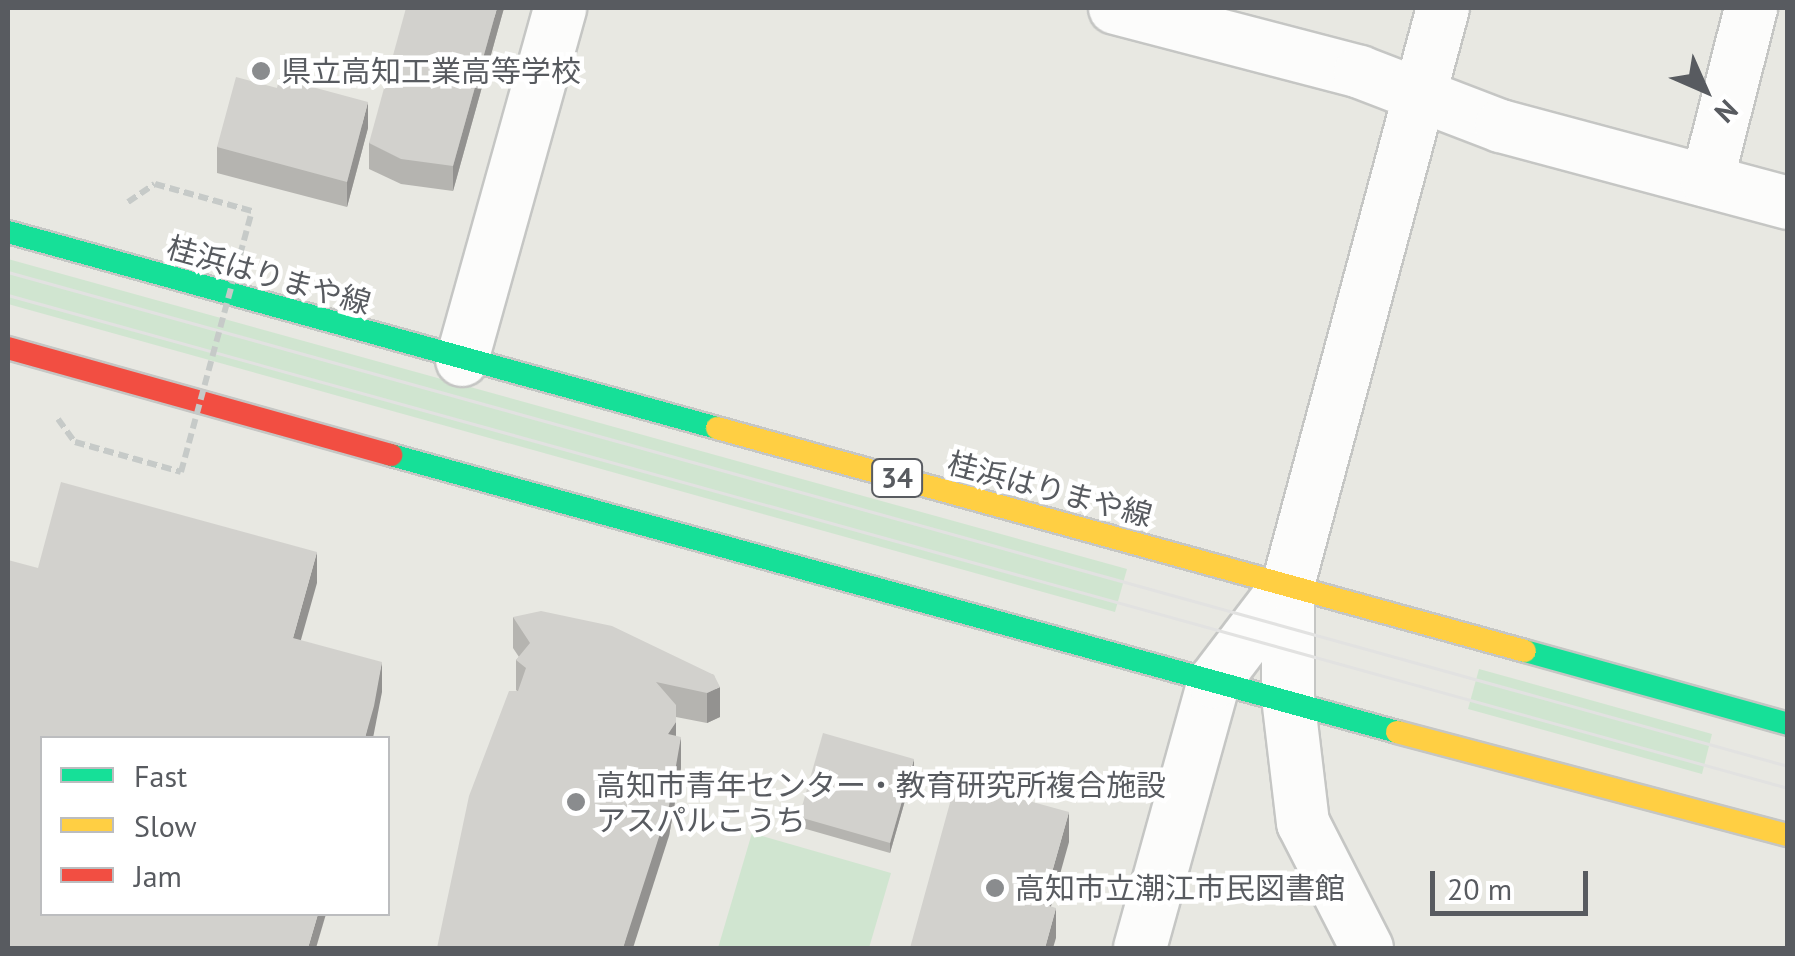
<!DOCTYPE html>
<meta charset="utf-8">
<style>
body{margin:0}
#map{position:relative;width:1795px;height:956px;overflow:hidden;background:#e8e8e2;font-family:"PT Sans","Noto Sans JP",sans-serif}
div>[style]{position:absolute}
.green>*{inset:0;background:#d0e5d0}
.path>*{height:6px;margin-top:-3px;transform-origin:0;background:repeating-linear-gradient(90deg,#c6cac8 0 10px,transparent 0 15px)}
.roads{filter:drop-shadow(2px 0 #c5c6c4) drop-shadow(-2px 0 #c5c6c4) drop-shadow(0 2px #c5c6c4) drop-shadow(0 -2px #c5c6c4)}
.street>*{height:52px;margin:-26px;padding:0 26px;transform-origin:26px;border-radius:26px;background:#fcfcfb}
.fast>*{height:22px;margin:-11px;padding:0 11px;transform-origin:11px;border-radius:11px;background:#16e098}
.slow>*{height:22px;margin:-11px;padding:0 11px;transform-origin:11px;border-radius:11px;background:#ffcf43}
.jam>*{height:22px;margin:-11px;padding:0 11px;transform-origin:11px;border-radius:11px;background:#f24e42}
.tram>*{height:2.5px;margin:-1.25px;padding:0 1.25px;transform-origin:1.25px;border-radius:1.25px;background:#e2e2e1}
.path-bridge>*{height:6px;margin-top:-3px;transform-origin:0;background:repeating-linear-gradient(90deg,#c6cac8 0 10px,transparent 0 15px)}
.wall>*{inset:0;background:#b5b4b0}
.shaded-wall>*{inset:0;background:#939290}
.building>*{inset:0;background:#d2d1cd}
.dots>*{width:28px;height:28px;translate:-50% -50%;box-sizing:border-box;border:5px solid #fff;border-radius:50%}
span{translate:-50% -50%;white-space:nowrap;text-align:center;line-height:1.15;-webkit-text-stroke:9px #fff;paint-order:stroke}
.shield-label span{padding:2px 8px;background:#fff;border:2px solid;border-radius:8px;-webkit-text-stroke-width:0}
.shield-label{font-size:28px;color:#585b60;font-weight:700}
.poi-label{font-size:30px;color:#585b60}
.left{translate:0 -50%;text-align:left}
.street-label{font-size:30px;color:#585b60}
.frame{position:absolute;inset:0;border:10px solid #585b60;pointer-events:none}
.legend{position:absolute;left:40px;top:736px;width:350px;height:180px;box-sizing:border-box;background:#fff;border:2px solid #bcbdbf;margin:0;padding:12px 18px;list-style:none;font-size:30px;color:#585b60}
.legend li{display:flex;align-items:center;gap:20px;height:50px}
.legend b{width:50px;border:2px solid #bcbdbf}
.north{position:absolute;left:1655px;top:40px;width:100px;height:100px;-webkit-text-stroke:8px #fff;paint-order:stroke;rotate:135deg;font-size:28px;font-weight:700;line-height:40px;text-align:center;color:#585b60}
.north::after{content:'';display:block;margin:auto;width:35px;height:45px;background:#585b60;clip-path:polygon(50% 0,100% 100%,50% 72%,0 100%)}
.scale{position:absolute;left:1430px;top:871px;width:158px;height:45px;box-sizing:border-box;border:5px solid #585b60;border-top:0;padding-left:12px;font-size:30px;line-height:35px;white-space:nowrap;color:#585b60;-webkit-text-stroke:8px #fff;paint-order:stroke}
</style>
<div id="map">
<div class="green">
<i style="clip-path:polygon(8px 259px,1127px 569px,1115px 612px,8px 304px)"></i>
<i style="clip-path:polygon(1479px 669px,1712px 734px,1702px 774px,1468px 709px)"></i>
<i style="clip-path:polygon(752px 833px,891px 873px,869px 948px,718px 948px)"></i>
</div>
<div class="path">
<i style="left:128px;top:202px;width:32px;rotate:-34deg"></i>
<i style="left:155px;top:184px;width:101px;rotate:15.6deg"></i>
<i style="left:58px;top:419px;width:29px;rotate:54deg"></i>
<i style="left:75px;top:442px;width:110px;rotate:15.8deg"></i>
</div>
<div class="roads">
<div class="street">
<i style="left:1115px;top:8px;width:253px;rotate:14.6deg"></i>
<i style="left:1360px;top:72px;width:151px;rotate:21deg"></i>
<i style="left:1501px;top:126px;width:297px;rotate:15deg"></i>
<i style="left:1707px;top:181px;width:179px;rotate:-75.7deg"></i>
<i style="left:462px;top:360px;width:365px;rotate:-74.4deg"></i>
<i style="left:1140px;top:948px;width:276px;rotate:-74.5deg"></i>
<i style="left:1214px;top:682px;width:122px;rotate:-52.7deg"></i>
<i style="left:1367px;top:948px;width:140px;rotate:-117.1deg"></i>
<i style="left:1303px;top:823px;width:126px;rotate:-96.8deg"></i>
<i style="left:1288px;top:698px;width:113px;rotate:-90deg"></i>
<i style="left:1288px;top:585px;width:597px;rotate:-74.96deg"></i>
</div>
<div class="fast">
<i style="left:8px;top:232px;width:736px;rotate:15.45deg"></i>
<i style="left:391px;top:455px;width:1043px;rotate:15.39deg"></i>
<i style="left:1525px;top:651px;width:273px;rotate:15.5deg"></i>
</div>
<div class="slow">
<i style="left:717px;top:428px;width:838px;rotate:15.43deg"></i>
<i style="left:1397px;top:732px;width:404px;rotate:14.8deg"></i>
</div>
<div class="jam">
<i style="left:8px;top:348px;width:398px;rotate:15.6deg"></i>
</div>
</div>
<div class="tram">
<i style="left:8px;top:272px;width:1847px;rotate:15.51deg"></i>
<i style="left:8px;top:295px;width:1847px;rotate:15.48deg"></i>
</div>
<div class="path-bridge">
<i style="left:181px;top:472px;width:270px;rotate:-74.8deg"></i>
</div>
<div class="wall">
<i style="clip-path:polygon(504px 8px,453px 191px,401px 184px,369px 169px,369px 143px)"></i>
<i style="clip-path:polygon(277px 88px,368px 128px,347px 207px,217px 173px,217px 147px)"></i>
<i style="clip-path:polygon(513px 617px,714px 675px,720px 717px,707px 723px,676px 717px,676px 736px,681px 768px,669px 836px,516px 690px,516px 660px,519px 657px,513px 648px)"></i>
<i style="clip-path:polygon(914px 769px,890px 853px,799px 827px,799px 817px)"></i>
</div>
<div class="shaded-wall">
<i style="clip-path:polygon(497px 8px,504px 8px,453px 191px,453px 166px)"></i>
<i style="clip-path:polygon(368px 102px,368px 128px,347px 207px,347px 182px)"></i>
<i style="clip-path:polygon(317px 552px,317px 583px,293px 668px,293px 638px)"></i>
<i style="clip-path:polygon(382px 662px,382px 692px,373px 738px,365px 738px)"></i>
<i style="clip-path:polygon(720px 687px,720px 717px,707px 723px,707px 693px)"></i>
<i style="clip-path:polygon(676px 722px,676px 753px,668px 734px)"></i>
<i style="clip-path:polygon(681px 737px,681px 768px,669px 836px,633px 948px,623px 948px)"></i>
<i style="clip-path:polygon(914px 759px,914px 769px,890px 853px,890px 843px)"></i>
<i style="clip-path:polygon(1069px 812px,1069px 842px,1043px 935px,1043px 904px)"></i>
<i style="clip-path:polygon(1056px 908px,1056px 938px,1053px 948px,1045px 948px)"></i>
<i style="clip-path:polygon(318px 914px,326px 914px,316px 948px,308px 948px)"></i>
</div>
<div class="building">
<i style="clip-path:polygon(406px 8px,497px 8px,453px 166px,401px 159px,369px 143px)"></i>
<i style="clip-path:polygon(236px 77px,277px 88px,279px 78px,368px 102px,347px 182px,217px 147px)"></i>
<i style="clip-path:polygon(61px 482px,317px 552px,293px 638px,382px 662px,374px 706px,365px 738px,42px 738px,42px 914px,318px 914px,308px 948px,8px 948px,8px 560px,38px 568px)"></i>
<i style="clip-path:polygon(541px 611px,612px 626px,714px 675px,720px 687px,707px 693px,656px 682px,676px 705px,676px 722px,668px 734px,681px 737px,669px 806px,623px 948px,437px 948px,469px 796px,509px 691px,518px 691px,526px 668px,516px 660px,530px 643px,513px 617px)"></i>
<i style="clip-path:polygon(823px 733px,914px 759px,890px 843px,799px 817px)"></i>
<i style="clip-path:polygon(956px 781px,1069px 812px,1043px 904px,1056px 908px,1045px 948px,910px 948px)"></i>
</div>
<div class="dots">
<i style="left:261px;top:71px;background:#8a8c8e"></i>
<i style="left:576px;top:802px;background:#8a8c8e"></i>
<i style="left:995px;top:888px;background:#8a8c8e"></i>
</div>
<div class="shield-label">
<span style="left:897px;top:478px">34</span>
</div>
<div class="poi-label">
<span class="left" style="left:281px;top:71px">県立高知工業高等学校</span>
<span class="left" style="left:596px;top:802px">高知市青年センター・教育研究所複合施設<br>アスパルこうち</span>
<span class="left" style="left:1015px;top:888px">高知市立潮江市民図書館</span>
</div>
<div class="street-label">
<span style="left:269px;top:275px;rotate:16deg">桂浜はりまや線</span>
<span style="left:1050px;top:489px;rotate:15deg">桂浜はりまや線</span>
</div>
<div class="frame"></div>
<ul class="legend">
<li><b style="height:12px;background:#16e098"></b>Fast</li>
<li><b style="height:12px;background:#ffcf43"></b>Slow</li>
<li><b style="height:12px;background:#f24e42"></b>Jam</li>
</ul>
<div class="north">N</div>
<div class="scale">20 m</div>
</div>
